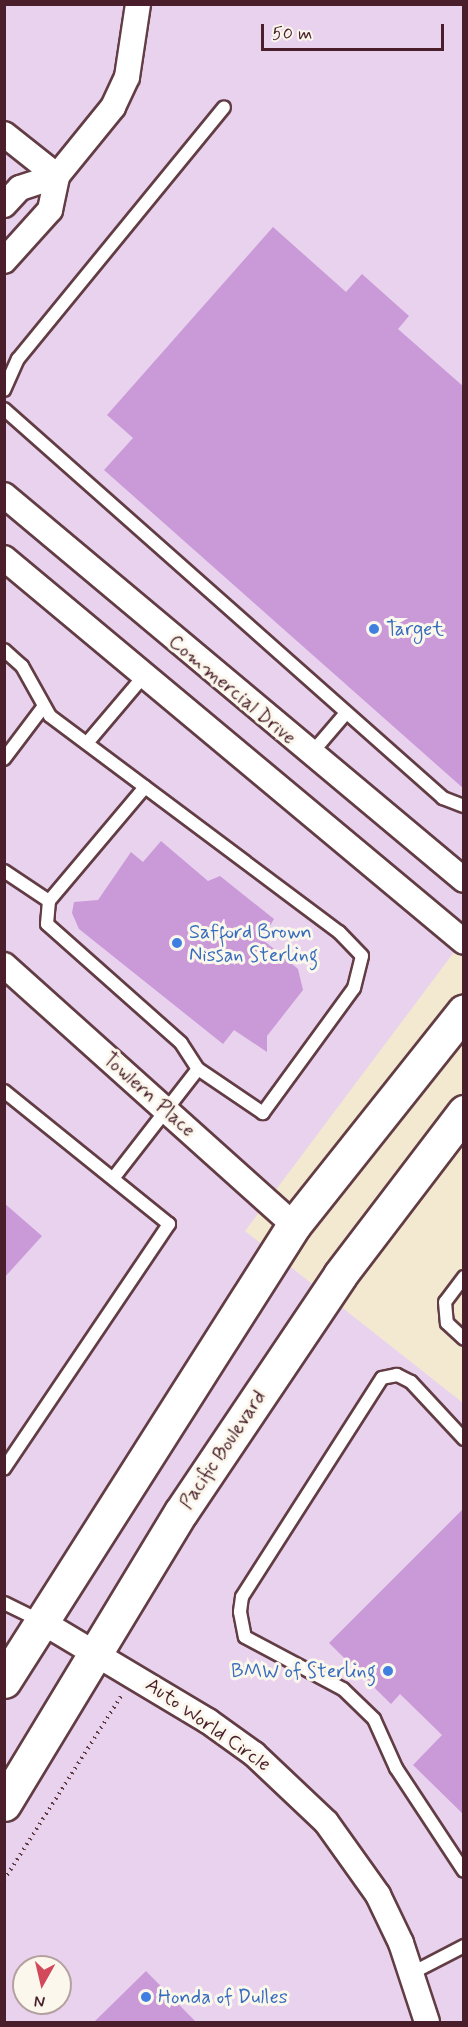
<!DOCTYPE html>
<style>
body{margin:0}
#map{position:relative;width:468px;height:2027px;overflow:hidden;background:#f2e9d0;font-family:Mynerve,sans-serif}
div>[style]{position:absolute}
.built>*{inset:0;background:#e8d2ee}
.building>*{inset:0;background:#ca9ad8}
.path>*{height:4px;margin-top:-2px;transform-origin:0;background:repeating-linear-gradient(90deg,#633d44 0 1.5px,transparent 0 6px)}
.roads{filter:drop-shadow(2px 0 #633d44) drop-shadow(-2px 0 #633d44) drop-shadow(0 2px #633d44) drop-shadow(0 -2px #633d44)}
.service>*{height:12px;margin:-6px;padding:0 6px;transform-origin:6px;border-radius:6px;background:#fff}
.minor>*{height:24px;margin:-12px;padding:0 12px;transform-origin:12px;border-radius:12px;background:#fff}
.secondary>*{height:33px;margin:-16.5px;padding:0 16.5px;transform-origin:16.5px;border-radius:16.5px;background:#fff}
.dots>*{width:16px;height:16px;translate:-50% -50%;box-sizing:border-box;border:3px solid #fbf7ec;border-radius:50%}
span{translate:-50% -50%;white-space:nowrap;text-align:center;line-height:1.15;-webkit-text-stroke:6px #fbf7ec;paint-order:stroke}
.shop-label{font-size:20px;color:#366cbe}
.left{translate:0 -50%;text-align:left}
.right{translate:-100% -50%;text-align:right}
.street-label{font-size:20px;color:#4a1f2b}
.frame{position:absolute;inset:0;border:6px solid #4a1f2b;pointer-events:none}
.north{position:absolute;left:12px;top:1955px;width:60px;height:60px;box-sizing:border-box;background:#fbf7ec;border:2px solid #b4a19f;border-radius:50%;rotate:188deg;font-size:16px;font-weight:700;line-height:24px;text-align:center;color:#4a1f2b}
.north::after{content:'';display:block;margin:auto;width:21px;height:27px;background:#d1495b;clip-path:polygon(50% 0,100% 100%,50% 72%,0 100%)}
.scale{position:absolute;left:261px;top:24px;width:183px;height:27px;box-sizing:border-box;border:3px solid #4a1f2b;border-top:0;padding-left:8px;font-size:18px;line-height:21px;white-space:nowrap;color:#4a1f2b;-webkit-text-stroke:4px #fbf7ec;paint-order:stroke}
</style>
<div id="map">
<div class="built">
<i style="clip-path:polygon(evenodd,5px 5px,463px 5px,463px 940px,245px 1231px,463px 1403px,463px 2022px,5px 2022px,5px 5px,24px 1967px,60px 1967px,60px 2003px,24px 2003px,24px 1967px)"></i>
</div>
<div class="building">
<i style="clip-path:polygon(273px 227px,346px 292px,362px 274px,409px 316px,398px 329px,464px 387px,464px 789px,104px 470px,133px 438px,107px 415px)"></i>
<i style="clip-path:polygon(161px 841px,208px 881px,220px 876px,274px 919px,262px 939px,298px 969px,303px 990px,267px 1036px,267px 1052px,234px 1030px,223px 1044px,79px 929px,72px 913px,74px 902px,98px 900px,131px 852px,143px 862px)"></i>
<i style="clip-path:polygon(4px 1203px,42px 1236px,4px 1278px)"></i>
<i style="clip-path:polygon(464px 1508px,464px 1815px,413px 1765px,442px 1735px,400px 1694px,391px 1704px,329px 1643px)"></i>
<i style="clip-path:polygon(146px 1971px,196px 2022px,94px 2022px)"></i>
</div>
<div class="path">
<i style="left:4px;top:1880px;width:218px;rotate:-57.5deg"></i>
</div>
<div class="roads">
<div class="service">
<i style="left:4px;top:390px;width:34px;rotate:-66deg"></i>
<i style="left:18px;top:359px;width:325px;rotate:-50.7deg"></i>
<i style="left:4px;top:409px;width:587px;rotate:41.54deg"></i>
<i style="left:443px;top:798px;width:22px;rotate:21deg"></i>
<i style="left:4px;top:650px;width:24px;rotate:42deg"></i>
<i style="left:22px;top:666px;width:57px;rotate:60.8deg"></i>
<i style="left:50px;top:716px;width:361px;rotate:36.8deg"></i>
<i style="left:339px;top:932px;width:33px;rotate:46deg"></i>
<i style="left:362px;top:956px;width:33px;rotate:104deg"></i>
<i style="left:354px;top:988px;width:155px;rotate:126.1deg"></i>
<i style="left:263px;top:1113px;width:78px;rotate:-145.9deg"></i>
<i style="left:198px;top:1069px;width:135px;rotate:127.8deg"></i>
<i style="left:87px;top:743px;width:87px;rotate:-49.7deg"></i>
<i style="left:310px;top:755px;width:55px;rotate:-49.4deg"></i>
<i style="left:4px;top:759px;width:66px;rotate:-53deg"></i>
<i style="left:4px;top:871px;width:54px;rotate:33.7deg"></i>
<i style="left:49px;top:901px;width:23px;rotate:95deg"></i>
<i style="left:47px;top:924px;width:179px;rotate:41.6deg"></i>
<i style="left:181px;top:1043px;width:31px;rotate:57deg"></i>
<i style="left:49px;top:901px;width:149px;rotate:-49.9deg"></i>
<i style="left:4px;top:1091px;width:212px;rotate:38.9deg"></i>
<i style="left:169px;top:1224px;width:295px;rotate:124deg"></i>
<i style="left:464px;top:1277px;width:31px;rotate:127deg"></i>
<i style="left:445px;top:1302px;width:21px;rotate:85deg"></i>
<i style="left:447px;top:1323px;width:23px;rotate:43deg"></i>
<i style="left:464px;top:1439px;width:78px;rotate:-132.9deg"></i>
<i style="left:411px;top:1382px;width:16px;rotate:-153deg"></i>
<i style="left:397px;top:1375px;width:15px;rotate:169deg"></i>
<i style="left:382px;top:1378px;width:260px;rotate:122.6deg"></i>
<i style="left:242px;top:1597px;width:15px;rotate:98deg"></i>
<i style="left:240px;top:1612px;width:25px;rotate:79deg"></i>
<i style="left:245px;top:1637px;width:111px;rotate:28deg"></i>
<i style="left:343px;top:1689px;width:43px;rotate:44.1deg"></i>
<i style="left:374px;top:1719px;width:54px;rotate:65.8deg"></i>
<i style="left:396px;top:1768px;width:123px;rotate:56.6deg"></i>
<i style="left:4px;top:1603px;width:39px;rotate:26deg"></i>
<i style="left:412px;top:1973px;width:59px;rotate:-27.4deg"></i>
</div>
<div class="minor">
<i style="left:4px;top:134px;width:68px;rotate:38.4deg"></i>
<i style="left:4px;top:205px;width:23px;rotate:-47deg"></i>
<i style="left:20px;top:188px;width:39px;rotate:-18deg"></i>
<i style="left:4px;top:261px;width:69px;rotate:-48deg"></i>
<i style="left:50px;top:210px;width:35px;rotate:-78deg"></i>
<i style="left:57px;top:176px;width:89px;rotate:-50.9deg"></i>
<i style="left:113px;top:107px;width:33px;rotate:-65deg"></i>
<i style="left:127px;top:77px;width:74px;rotate:-81.4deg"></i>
<i style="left:4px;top:495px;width:600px;rotate:39.93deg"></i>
<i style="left:4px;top:558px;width:599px;rotate:39.85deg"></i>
<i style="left:4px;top:965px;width:389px;rotate:41.9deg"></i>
<i style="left:39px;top:1620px;width:197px;rotate:30.9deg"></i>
<i style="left:208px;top:1721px;width:57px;rotate:35.7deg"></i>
<i style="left:254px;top:1754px;width:99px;rotate:43.4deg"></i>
<i style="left:326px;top:1822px;width:90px;rotate:54.5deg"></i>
<i style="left:378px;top:1895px;width:53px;rotate:64.4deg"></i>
<i style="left:401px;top:1943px;width:83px;rotate:71.8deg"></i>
</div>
<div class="secondary">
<i style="left:4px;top:1681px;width:540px;rotate:-57.55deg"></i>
<i style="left:294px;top:1225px;width:273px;rotate:-51.5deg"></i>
<i style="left:4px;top:1804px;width:341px;rotate:-58.8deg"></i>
<i style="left:181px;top:1512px;width:285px;rotate:-56.1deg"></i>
<i style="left:340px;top:1275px;width:205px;rotate:-52.7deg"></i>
</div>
</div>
<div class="dots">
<i style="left:374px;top:629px;background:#3f7fe0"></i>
<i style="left:177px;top:943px;background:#3f7fe0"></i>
<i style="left:388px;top:1671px;background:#3f7fe0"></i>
<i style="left:146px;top:1997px;background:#3f7fe0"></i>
</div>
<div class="shop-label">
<span class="left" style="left:386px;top:629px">Target</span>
<span class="left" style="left:189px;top:944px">Safford Brown<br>Nissan Sterling</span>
<span class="right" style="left:376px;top:1671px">BMW of Sterling</span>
<span class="left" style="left:158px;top:1997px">Honda of Dulles</span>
</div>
<div class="street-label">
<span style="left:232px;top:690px;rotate:40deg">Commercial Drive</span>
<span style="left:149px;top:1095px;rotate:42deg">Towlern Place</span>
<span style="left:223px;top:1450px;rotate:-56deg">Pacific Boulevard</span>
<span style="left:208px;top:1725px;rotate:35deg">Auto World Circle</span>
</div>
<div class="frame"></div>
<div class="north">N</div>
<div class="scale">50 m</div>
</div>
